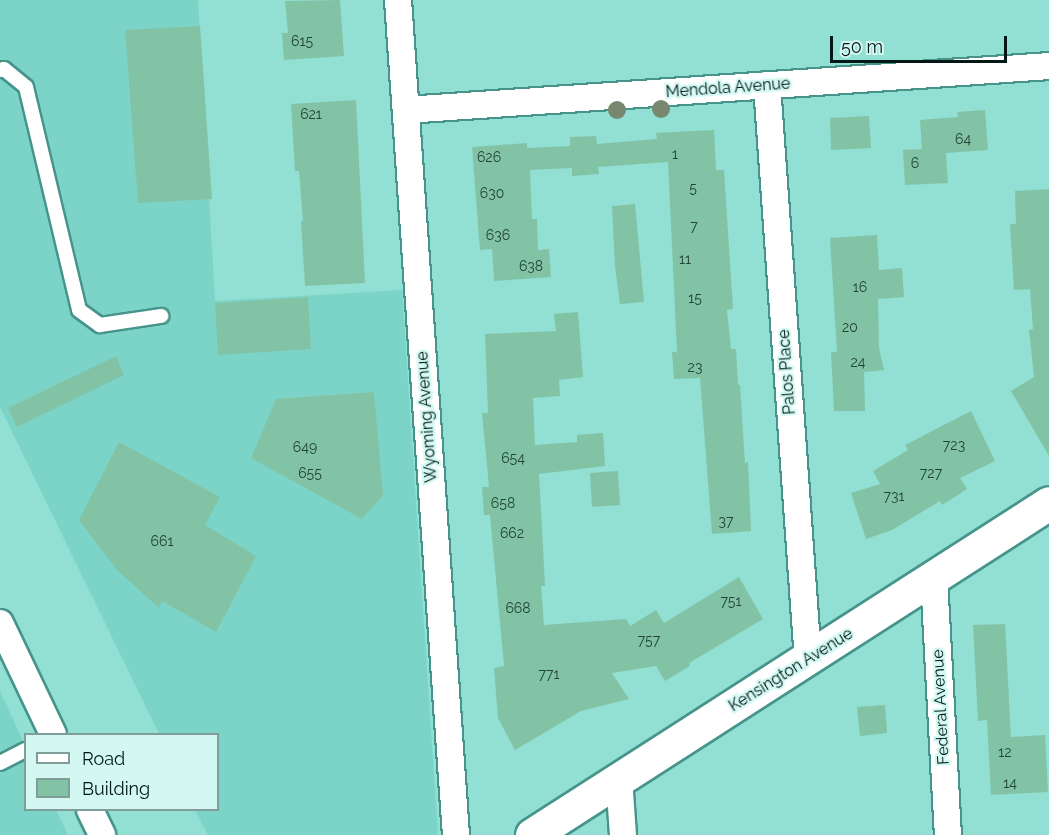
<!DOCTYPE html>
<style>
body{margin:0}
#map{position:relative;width:1049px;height:835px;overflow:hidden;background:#92dfd4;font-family:Raleway,sans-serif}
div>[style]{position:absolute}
.built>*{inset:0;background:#7cd4c8}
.building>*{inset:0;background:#82c3a6}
.roads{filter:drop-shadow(2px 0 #46948a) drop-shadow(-2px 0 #46948a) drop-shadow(0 2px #46948a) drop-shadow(0 -2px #46948a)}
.service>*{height:14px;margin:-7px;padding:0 7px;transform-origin:7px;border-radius:7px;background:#fff}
.minor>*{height:26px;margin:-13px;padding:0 13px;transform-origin:13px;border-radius:13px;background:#fff}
.tertiary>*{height:33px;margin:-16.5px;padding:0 16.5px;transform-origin:16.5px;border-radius:16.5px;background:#fff}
.trees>*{width:18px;height:18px;margin:-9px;border-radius:50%;background:#78886f}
span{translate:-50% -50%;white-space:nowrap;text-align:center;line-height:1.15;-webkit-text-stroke:4.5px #d3f8f2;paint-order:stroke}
.number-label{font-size:14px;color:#214339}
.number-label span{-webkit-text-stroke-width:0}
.street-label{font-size:16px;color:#011815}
.legend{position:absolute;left:24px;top:733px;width:195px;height:78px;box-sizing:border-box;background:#d3f8f2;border:2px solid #7f9e9a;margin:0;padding:8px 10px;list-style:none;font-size:18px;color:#011815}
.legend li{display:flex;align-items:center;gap:12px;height:30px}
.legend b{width:30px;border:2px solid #7f9e9a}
.scale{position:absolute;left:830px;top:36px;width:177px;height:27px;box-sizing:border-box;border:3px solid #011815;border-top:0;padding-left:8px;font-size:18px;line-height:21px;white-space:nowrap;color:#011815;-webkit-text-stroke:4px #d3f8f2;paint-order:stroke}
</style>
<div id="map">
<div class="built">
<i style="clip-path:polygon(0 0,198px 0,215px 301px,402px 290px,438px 835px,208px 835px,195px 810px,218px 810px,218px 734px,159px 734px,0 407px)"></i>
<i style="clip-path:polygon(0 691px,25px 745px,26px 810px,56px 810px,68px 835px,0 835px)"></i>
</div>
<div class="building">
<i style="clip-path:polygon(340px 0,344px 56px,284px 60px,282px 33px,288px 33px,285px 1px)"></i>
<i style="clip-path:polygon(200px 26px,212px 199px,138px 203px,125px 30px)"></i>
<i style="clip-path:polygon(356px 100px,365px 283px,305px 286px,301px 221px,303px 221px,299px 171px,295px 171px,291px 104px)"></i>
<i style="clip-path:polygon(985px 110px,988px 150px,946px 153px,948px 183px,905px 185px,903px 150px,922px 149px,920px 120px,958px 117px,957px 112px)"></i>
<i style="clip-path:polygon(869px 116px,871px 148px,831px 150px,830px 118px)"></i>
<i style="clip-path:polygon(714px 130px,716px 170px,724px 170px,733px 309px,727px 310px,731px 349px,736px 349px,738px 385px,740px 385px,745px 463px,748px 462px,751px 531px,712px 534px,700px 378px,674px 379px,672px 352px,677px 352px,668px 162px,598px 167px,599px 174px,572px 176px,572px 168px,530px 170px,532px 219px,537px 219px,538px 250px,549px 249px,551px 277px,494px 281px,492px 249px,480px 250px,472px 147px,527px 143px,527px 148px,570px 146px,570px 137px,596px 136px,597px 144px,657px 139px,656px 133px)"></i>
<i style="clip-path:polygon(1049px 189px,1049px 456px,1011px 391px,1034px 377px,1029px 330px,1033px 329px,1030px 289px,1014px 290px,1010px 224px,1016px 224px,1015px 191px)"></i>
<i style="clip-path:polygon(635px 204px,644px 302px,620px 304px,615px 266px,612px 206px)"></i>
<i style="clip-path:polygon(877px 235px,879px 270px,902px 268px,904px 297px,878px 299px,879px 348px,884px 370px,864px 372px,865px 411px,834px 411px,831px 352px,837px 352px,830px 238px)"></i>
<i style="clip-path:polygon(308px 297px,311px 349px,218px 355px,215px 303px)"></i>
<i style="clip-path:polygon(578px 312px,583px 377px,559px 380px,560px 396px,533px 398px,535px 445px,577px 442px,577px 435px,603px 433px,605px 466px,539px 474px,545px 586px,541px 586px,544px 625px,626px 619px,630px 626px,656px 610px,664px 623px,739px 577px,763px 619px,689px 663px,690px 666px,665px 681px,656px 666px,612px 673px,629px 699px,581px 711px,515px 750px,498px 718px,494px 668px,504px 666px,490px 515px,484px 515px,482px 487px,489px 487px,482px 413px,488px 413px,485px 334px,556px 331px,554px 314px)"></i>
<i style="clip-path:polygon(116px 356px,124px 375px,17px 427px,8px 408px)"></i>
<i style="clip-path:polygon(374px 392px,383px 495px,362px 519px,251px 458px,276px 399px)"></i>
<i style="clip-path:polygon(971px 411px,995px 461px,960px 478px,967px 489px,942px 505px,940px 501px,892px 530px,866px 539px,851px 493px,880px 484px,873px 471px,908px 450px,905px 445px)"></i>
<i style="clip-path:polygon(119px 442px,220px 497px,205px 525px,256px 556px,216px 632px,162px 601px,159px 608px,117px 570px,79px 520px)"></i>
<i style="clip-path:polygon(618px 471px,620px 505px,592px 507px,590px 473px)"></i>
<i style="clip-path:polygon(1005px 624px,1011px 737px,1045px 735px,1048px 792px,991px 795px,987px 720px,978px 721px,973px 625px)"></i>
<i style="clip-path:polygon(885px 705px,887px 733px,860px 736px,857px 707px)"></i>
</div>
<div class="roads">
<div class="service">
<i style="left:0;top:70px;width:4px;rotate:-14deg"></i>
<i style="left:4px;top:69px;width:28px;rotate:39deg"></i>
<i style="left:26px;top:87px;width:229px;rotate:76.6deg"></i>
<i style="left:79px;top:310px;width:26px;rotate:36deg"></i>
<i style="left:100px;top:325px;width:62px;rotate:-8.4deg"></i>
<i style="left:0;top:763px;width:29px;rotate:-27deg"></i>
</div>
<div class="minor">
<i style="left:398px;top:0;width:837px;rotate:86.03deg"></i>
<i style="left:767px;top:85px;width:576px;rotate:85.92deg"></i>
<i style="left:406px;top:110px;width:645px;rotate:-3.91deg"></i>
<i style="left:934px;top:578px;width:257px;rotate:86.9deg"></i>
<i style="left:0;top:623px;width:123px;rotate:64.5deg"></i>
<i style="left:619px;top:778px;width:57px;rotate:86deg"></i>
<i style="left:90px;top:810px;width:28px;rotate:64deg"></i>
</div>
<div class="tertiary">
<i style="left:532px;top:835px;width:614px;rotate:-32.71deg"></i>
</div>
</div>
<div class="trees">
<i style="left:661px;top:109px"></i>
<i style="left:617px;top:110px"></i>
</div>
<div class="number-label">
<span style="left:302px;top:41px">615</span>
<span style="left:311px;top:114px">621</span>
<span style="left:963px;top:139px">64</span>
<span style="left:675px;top:154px">1</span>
<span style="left:489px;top:157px">626</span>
<span style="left:915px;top:163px">6</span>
<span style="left:693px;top:188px">5</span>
<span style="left:492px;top:193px">630</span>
<span style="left:694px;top:226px">7</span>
<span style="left:498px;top:235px">636</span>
<span style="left:685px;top:259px">11</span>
<span style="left:531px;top:266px">638</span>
<span style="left:860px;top:287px">16</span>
<span style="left:695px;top:298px">15</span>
<span style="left:850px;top:327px">20</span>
<span style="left:858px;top:362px">24</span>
<span style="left:695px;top:367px">23</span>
<span style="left:954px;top:445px">723</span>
<span style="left:305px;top:447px">649</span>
<span style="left:513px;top:458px">654</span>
<span style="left:310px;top:473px">655</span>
<span style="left:931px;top:473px">727</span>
<span style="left:894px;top:496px">731</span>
<span style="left:503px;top:503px">658</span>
<span style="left:726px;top:521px">37</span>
<span style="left:512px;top:533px">662</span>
<span style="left:162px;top:541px">661</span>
<span style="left:731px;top:601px">751</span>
<span style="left:518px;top:608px">668</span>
<span style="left:649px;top:640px">757</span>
<span style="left:549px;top:674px">771</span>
<span style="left:1005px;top:752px">12</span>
<span style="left:1010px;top:783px">14</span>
</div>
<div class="street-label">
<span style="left:728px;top:88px;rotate:-4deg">Mendola Avenue</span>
<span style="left:787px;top:372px;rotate:-94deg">Palos Place</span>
<span style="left:427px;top:417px;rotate:-94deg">Wyoming Avenue</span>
<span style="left:791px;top:670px;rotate:-32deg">Kensington Avenue</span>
<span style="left:941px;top:707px;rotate:-93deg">Federal Avenue</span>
</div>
<ul class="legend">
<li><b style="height:8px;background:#fff"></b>Road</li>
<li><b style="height:16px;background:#82c3a6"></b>Building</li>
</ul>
<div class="scale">50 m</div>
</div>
